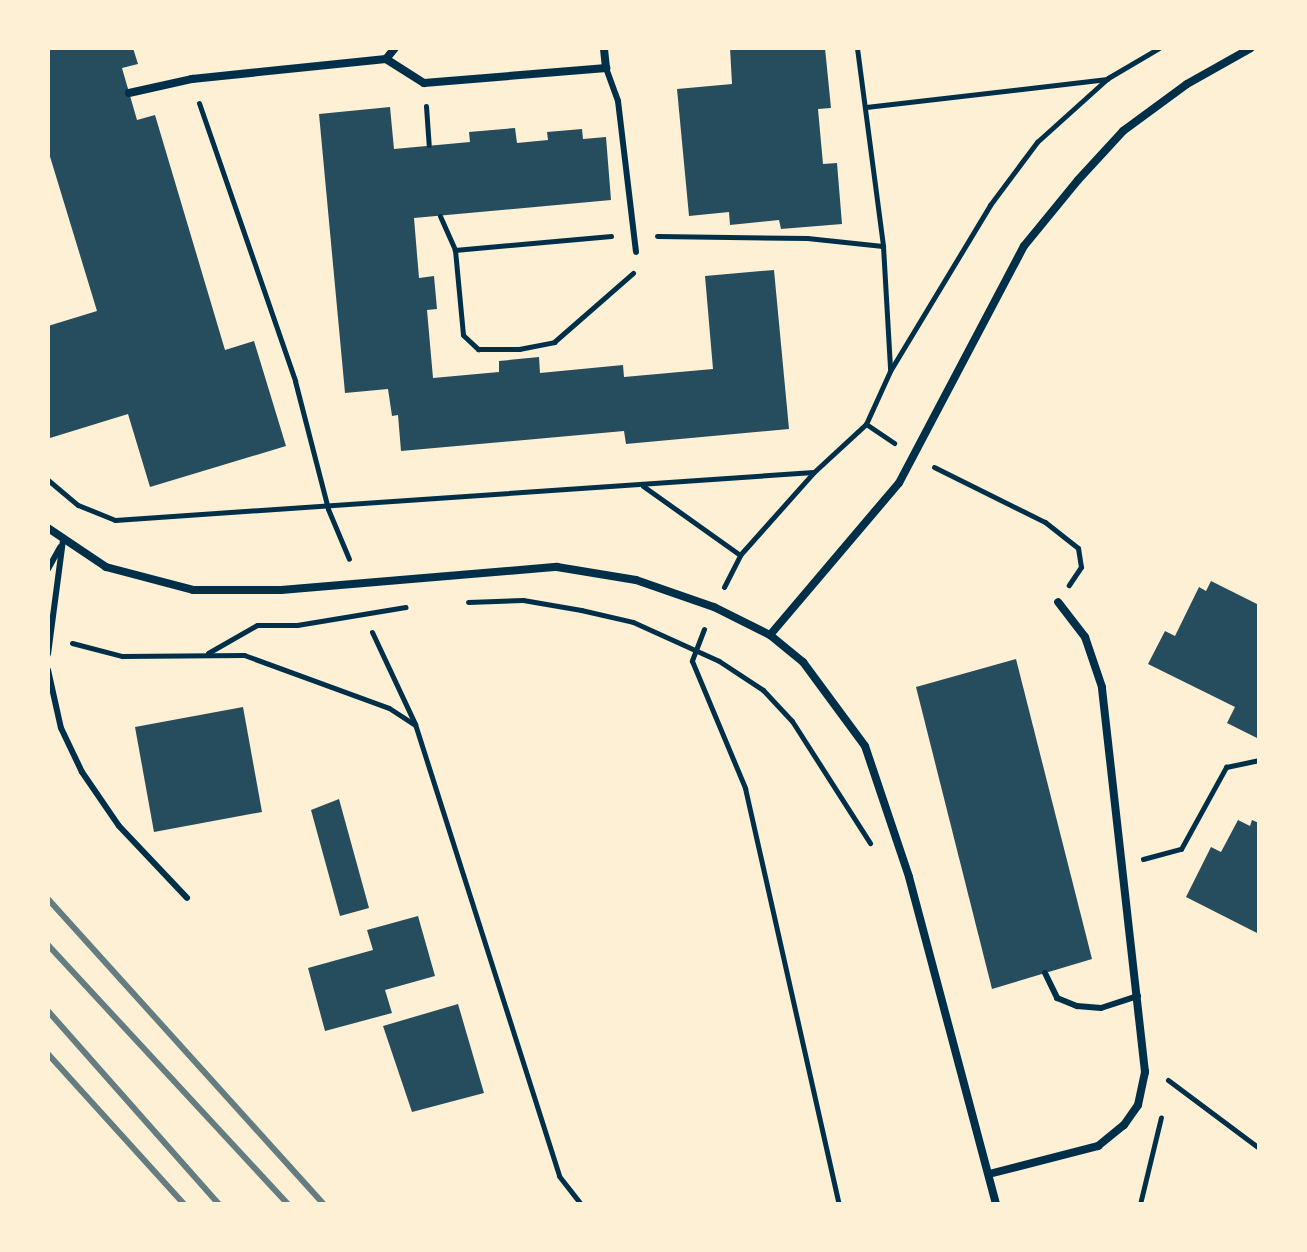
<!DOCTYPE html>
<style>
body{margin:0}
#map{position:relative;width:1307px;height:1252px;overflow:hidden;background:#fdf0d5;font-family:Figtree,sans-serif}
div>[style]{position:absolute}
.building>*{inset:0;background:#264d5e}
.path>*{height:5px;margin:-2.5px;padding:0 2.5px;transform-origin:2.5px;border-radius:2.5px;background:#003049}
.service>*{height:6px;margin:-3px;padding:0 3px;transform-origin:3px;border-radius:3px;background:#003049}
.minor>*{height:8px;margin:-4px;padding:0 4px;transform-origin:4px;border-radius:4px;background:#003049}
.rail>*{height:6px;margin:-3px;padding:0 3px;transform-origin:3px;border-radius:3px;background:#657d81}
span{translate:-50% -50%;white-space:nowrap;text-align:center;line-height:1.15;-webkit-text-stroke:6px #fdf0d5;paint-order:stroke}
.frame{position:absolute;inset:0;border:50px solid #fdf0d5;pointer-events:none}
</style>
<div id="map">
<div class="building">
<i style="clip-path:polygon(48px 48px,133px 48px,138px 64px,122px 68px,137px 120px,155px 115px,225px 350px,254px 341px,286px 446px,150px 487px,128px 414px,50px 438px,48px 326px,97px 311px,48px 150px)"></i>
<i style="clip-path:polygon(730px 48px,825px 48px,831px 108px,818px 109px,823px 164px,837px 163px,842px 224px,781px 229px,779px 220px,730px 225px,729px 212px,689px 216px,677px 89px,732px 84px)"></i>
<i style="clip-path:polygon(390px 107px,394px 149px,470px 142px,469px 132px,515px 128px,517px 143px,548px 140px,547px 132px,582px 129px,583px 139px,606px 137px,611px 200px,414px 218px,419px 278px,434px 276px,437px 309px,427px 310px,433px 378px,499px 372px,499px 361px,539px 357px,540px 373px,623px 365px,624px 377px,713px 369px,705px 276px,774px 270px,789px 429px,626px 444px,624px 431px,401px 451px,398px 415px,392px 416px,388px 389px,345px 393px,319px 114px)"></i>
<i style="clip-path:polygon(1211px 581px,1259px 605px,1257px 738px,1227px 723px,1235px 707px,1148px 664px,1165px 631px,1175px 636px,1199px 587px,1206px 591px)"></i>
<i style="clip-path:polygon(1016px 659px,1092px 959px,992px 989px,916px 687px)"></i>
<i style="clip-path:polygon(243px 707px,262px 812px,154px 832px,135px 727px)"></i>
<i style="clip-path:polygon(339px 799px,369px 908px,340px 916px,311px 810px)"></i>
<i style="clip-path:polygon(1238px 820px,1250px 826px,1252px 820px,1259px 823px,1259px 934px,1186px 897px,1211px 847px,1221px 852px)"></i>
<i style="clip-path:polygon(418px 916px,435px 976px,385px 990px,392px 1013px,325px 1031px,308px 968px,373px 950px,367px 930px)"></i>
<i style="clip-path:polygon(458px 1004px,484px 1093px,412px 1112px,383px 1026px)"></i>
</div>
<div class="path">
<i style="left:857px;top:48px;width:200px;rotate:82.5deg"></i>
<i style="left:883px;top:246px;width:123px;rotate:86.7deg"></i>
<i style="left:199px;top:103px;width:294px;rotate:70.9deg"></i>
<i style="left:295px;top:381px;width:132px;rotate:75.5deg"></i>
<i style="left:328px;top:509px;width:54px;rotate:67.2deg"></i>
<i style="left:426px;top:106px;width:39px;rotate:86deg"></i>
<i style="left:866px;top:107px;width:243px;rotate:-6.6deg"></i>
<i style="left:440px;top:216px;width:37px;rotate:66deg"></i>
<i style="left:611px;top:236px;width:157px;rotate:174.9deg"></i>
<i style="left:455px;top:250px;width:85px;rotate:84.6deg"></i>
<i style="left:463px;top:335px;width:21px;rotate:43deg"></i>
<i style="left:478px;top:349px;width:41px"></i>
<i style="left:519px;top:349px;width:36px;rotate:-11deg"></i>
<i style="left:554px;top:342px;width:105px;rotate:-41.1deg"></i>
<i style="left:657px;top:236px;width:150px;rotate:0.8deg"></i>
<i style="left:807px;top:238px;width:76px;rotate:6deg"></i>
<i style="left:866px;top:424px;width:34px;rotate:34deg"></i>
<i style="left:934px;top:467px;width:124px;rotate:26.4deg"></i>
<i style="left:1045px;top:522px;width:42px;rotate:38.2deg"></i>
<i style="left:1078px;top:548px;width:19px;rotate:81deg"></i>
<i style="left:1081px;top:567px;width:22px;rotate:124deg"></i>
<i style="left:48px;top:480px;width:39px;rotate:40deg"></i>
<i style="left:78px;top:505px;width:40px;rotate:22deg"></i>
<i style="left:115px;top:520px;width:700px;rotate:-3.93deg"></i>
<i style="left:643px;top:486px;width:119px;rotate:35.4deg"></i>
<i style="left:724px;top:587px;width:36px;rotate:-63deg"></i>
<i style="left:740px;top:555px;width:111px;rotate:-48.3deg"></i>
<i style="left:814px;top:472px;width:71px;rotate:-42.7deg"></i>
<i style="left:866px;top:424px;width:58px;rotate:-65.6deg"></i>
<i style="left:890px;top:371px;width:194px;rotate:-58.9deg"></i>
<i style="left:990px;top:205px;width:79px;rotate:-53.3deg"></i>
<i style="left:1037px;top:142px;width:96px;rotate:-42deg"></i>
<i style="left:1108px;top:78px;width:59px;rotate:-30.5deg"></i>
<i style="left:468px;top:602px;width:55px;rotate:-2.1deg"></i>
<i style="left:523px;top:600px;width:59px;rotate:9.8deg"></i>
<i style="left:581px;top:610px;width:53px;rotate:13deg"></i>
<i style="left:633px;top:622px;width:94px;rotate:24.4deg"></i>
<i style="left:719px;top:661px;width:53px;rotate:33.4deg"></i>
<i style="left:763px;top:690px;width:42px;rotate:46.9deg"></i>
<i style="left:792px;top:721px;width:145px;rotate:57.4deg"></i>
<i style="left:704px;top:629px;width:34px;rotate:111deg"></i>
<i style="left:692px;top:661px;width:138px;rotate:67.3deg"></i>
<i style="left:745px;top:788px;width:426px;rotate:77.3deg"></i>
<i style="left:372px;top:632px;width:102px;rotate:64.9deg"></i>
<i style="left:415px;top:724px;width:474px;rotate:72.3deg"></i>
<i style="left:559px;top:1176px;width:36px;rotate:52deg"></i>
<i style="left:72px;top:643px;width:52px;rotate:14.6deg"></i>
<i style="left:122px;top:656px;width:122px;rotate:-0.5deg"></i>
<i style="left:244px;top:655px;width:154px;rotate:20.1deg"></i>
<i style="left:389px;top:708px;width:30px;rotate:33deg"></i>
<i style="left:208px;top:653px;width:56px;rotate:-29.7deg"></i>
<i style="left:257px;top:625px;width:40px"></i>
<i style="left:297px;top:625px;width:110px;rotate:-9.4deg"></i>
<i style="left:1143px;top:859px;width:39px;rotate:-15deg"></i>
<i style="left:1181px;top:849px;width:94px;rotate:-61.2deg"></i>
<i style="left:1226px;top:767px;width:34px;rotate:-12deg"></i>
<i style="left:1168px;top:1080px;width:114px;rotate:36.8deg"></i>
<i style="left:1140px;top:1204px;width:89px;rotate:-76.4deg"></i>
<i style="left:1258px;top:1204px;width:1px;rotate:-45deg"></i>
</div>
<div class="service">
<i style="left:606px;top:68px;width:35px;rotate:70deg"></i>
<i style="left:618px;top:101px;width:152px;rotate:83.2deg"></i>
<i style="left:48px;top:569px;width:25px;rotate:-61deg"></i>
<i style="left:48px;top:654px;width:115px;rotate:-82.5deg"></i>
<i style="left:48px;top:670px;width:59px;rotate:77.4deg"></i>
<i style="left:61px;top:728px;width:49px;rotate:64.5deg"></i>
<i style="left:82px;top:772px;width:65px;rotate:55.6deg"></i>
<i style="left:119px;top:826px;width:99px;rotate:46.6deg"></i>
<i style="left:1045px;top:973px;width:28px;rotate:64deg"></i>
<i style="left:1057px;top:998px;width:22px;rotate:22deg"></i>
<i style="left:1077px;top:1006px;width:24px;rotate:5deg"></i>
<i style="left:1101px;top:1008px;width:39px;rotate:-18deg"></i>
</div>
<div class="minor">
<i style="left:386px;top:59px;width:14px;rotate:-51deg"></i>
<i style="left:129px;top:93px;width:65px;rotate:-12.5deg"></i>
<i style="left:192px;top:79px;width:195px;rotate:-5.9deg"></i>
<i style="left:386px;top:59px;width:45px;rotate:32.3deg"></i>
<i style="left:424px;top:83px;width:183px;rotate:-4.7deg"></i>
<i style="left:606px;top:68px;width:20px;rotate:-96deg"></i>
<i style="left:48px;top:528px;width:70px;rotate:33.9deg"></i>
<i style="left:106px;top:567px;width:90px;rotate:14.8deg"></i>
<i style="left:193px;top:590px;width:88px"></i>
<i style="left:281px;top:590px;width:277px;rotate:-4.8deg"></i>
<i style="left:557px;top:567px;width:80px;rotate:9.3deg"></i>
<i style="left:636px;top:580px;width:83px;rotate:19.1deg"></i>
<i style="left:714px;top:607px;width:63px;rotate:26.6deg"></i>
<i style="left:770px;top:635px;width:43px;rotate:39.3deg"></i>
<i style="left:803px;top:662px;width:104px;rotate:53.6deg"></i>
<i style="left:865px;top:746px;width:138px;rotate:71.4deg"></i>
<i style="left:909px;top:877px;width:338px;rotate:75.1deg"></i>
<i style="left:770px;top:635px;width:199px;rotate:-49.7deg"></i>
<i style="left:899px;top:483px;width:268px;rotate:-62.2deg"></i>
<i style="left:1024px;top:246px;width:85px;rotate:-50.7deg"></i>
<i style="left:1078px;top:180px;width:67px;rotate:-47.4deg"></i>
<i style="left:1123px;top:131px;width:79px;rotate:-36.3deg"></i>
<i style="left:1187px;top:84px;width:73px;rotate:-29.4deg"></i>
<i style="left:989px;top:1174px;width:113px;rotate:-14.4deg"></i>
<i style="left:1098px;top:1146px;width:33px;rotate:-39deg"></i>
<i style="left:1124px;top:1125px;width:24px;rotate:-55deg"></i>
<i style="left:1138px;top:1105px;width:34px;rotate:-78deg"></i>
<i style="left:1145px;top:1072px;width:387px;rotate:-96.4deg"></i>
<i style="left:1102px;top:687px;width:53px;rotate:-108.8deg"></i>
<i style="left:1085px;top:637px;width:44px;rotate:-127.6deg"></i>
</div>
<div class="rail">
<i style="left:48px;top:899px;width:411px;rotate:47.9deg"></i>
<i style="left:48px;top:945px;width:353px;rotate:47.2deg"></i>
<i style="left:48px;top:1011px;width:258px;rotate:48.5deg"></i>
<i style="left:48px;top:1054px;width:202px;rotate:47.8deg"></i>
</div>
<div class="frame"></div>
</div>
